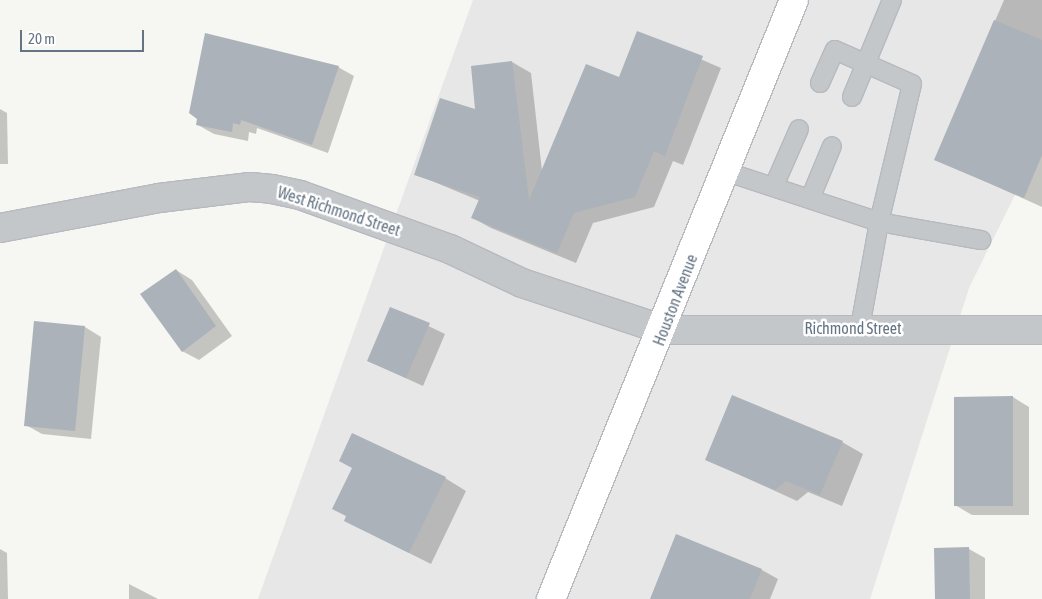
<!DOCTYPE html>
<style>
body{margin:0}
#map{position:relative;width:1042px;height:599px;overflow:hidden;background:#f6f6f2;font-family:"Asap Condensed",sans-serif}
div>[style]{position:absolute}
.built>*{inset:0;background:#e6e7e6}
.shadow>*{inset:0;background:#0003}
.building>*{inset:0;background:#acb2b9}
.roads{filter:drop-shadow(1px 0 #b6babf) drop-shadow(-1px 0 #b6babf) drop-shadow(0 1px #b6babf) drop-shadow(0 -1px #b6babf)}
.lane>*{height:18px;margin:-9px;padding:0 9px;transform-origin:9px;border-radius:9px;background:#c3c7ca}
.street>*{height:28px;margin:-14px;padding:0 14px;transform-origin:14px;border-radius:14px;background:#c3c7ca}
.secondary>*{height:28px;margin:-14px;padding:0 14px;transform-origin:14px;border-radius:14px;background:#fff}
span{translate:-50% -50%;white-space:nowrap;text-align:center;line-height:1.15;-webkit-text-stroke:5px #fff;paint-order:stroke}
.street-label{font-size:16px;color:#657484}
.scale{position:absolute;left:20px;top:30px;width:124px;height:22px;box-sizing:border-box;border:2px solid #657484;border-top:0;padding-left:6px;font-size:15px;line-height:18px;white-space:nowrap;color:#657484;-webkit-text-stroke:4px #fff;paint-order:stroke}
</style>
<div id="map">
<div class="built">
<i style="clip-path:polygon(473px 0,1042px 0,1042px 140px,969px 288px,870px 599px,258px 599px)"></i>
</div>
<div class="shadow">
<i style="clip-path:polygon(1004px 0,1042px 0,1042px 207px,936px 159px)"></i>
<i style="clip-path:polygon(638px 32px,721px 68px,683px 165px,673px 161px,654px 207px,593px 223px,576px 263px,491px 228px,473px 218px,480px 201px,415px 174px,476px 111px,473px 67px,512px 62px,531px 73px,542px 171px,620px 79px)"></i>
<i style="clip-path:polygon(338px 67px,354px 76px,328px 153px,257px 128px,256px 134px,249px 132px,248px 141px,214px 134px,198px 125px)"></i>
<i style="clip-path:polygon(0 109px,7px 113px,8px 164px,0 164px)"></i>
<i style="clip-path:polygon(176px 270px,192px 280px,232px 336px,199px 360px,182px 351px)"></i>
<i style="clip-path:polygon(391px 308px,445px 334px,423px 386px,368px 361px)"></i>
<i style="clip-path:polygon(85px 327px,101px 337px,91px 439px,42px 434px,26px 425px)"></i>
<i style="clip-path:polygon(1013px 397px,1029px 407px,1029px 515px,972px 515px,955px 505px,955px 398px)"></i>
<i style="clip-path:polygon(842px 442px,863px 454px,842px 506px,808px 492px,797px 501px,707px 460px)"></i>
<i style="clip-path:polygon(445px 478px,466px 491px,431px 564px,345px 521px)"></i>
<i style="clip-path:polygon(0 549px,7px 553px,8px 599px,0 599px)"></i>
<i style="clip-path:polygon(969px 549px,985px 558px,985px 599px,936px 599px)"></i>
<i style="clip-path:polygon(762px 570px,778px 579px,770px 599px,654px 599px)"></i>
<i style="clip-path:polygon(129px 584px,158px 599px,129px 599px)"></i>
</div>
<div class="building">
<i style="clip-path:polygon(994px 20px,1042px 40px,1042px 155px,1024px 198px,934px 160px)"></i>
<i style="clip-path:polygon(637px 31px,703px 56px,665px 156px,654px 151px,635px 197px,574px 213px,557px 253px,471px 218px,480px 197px,414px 175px,440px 98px,475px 109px,471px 66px,512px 61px,529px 200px,586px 64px,619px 77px)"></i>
<i style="clip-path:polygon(205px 33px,339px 66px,312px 145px,241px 120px,240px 125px,233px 123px,232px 132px,196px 125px,197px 119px,189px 113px)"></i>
<i style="clip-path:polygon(176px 269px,216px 326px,182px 352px,140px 294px)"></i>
<i style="clip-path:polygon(390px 307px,430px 323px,406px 378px,367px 361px)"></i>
<i style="clip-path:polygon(34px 321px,85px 326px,75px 431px,24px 426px)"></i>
<i style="clip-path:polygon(732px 395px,843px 441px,820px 495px,786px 481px,775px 490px,705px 460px)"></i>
<i style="clip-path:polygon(1013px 396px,1013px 506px,954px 506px,954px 397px)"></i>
<i style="clip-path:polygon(352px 433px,446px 477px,409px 553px,344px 521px,346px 516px,332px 509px,352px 468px,339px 461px)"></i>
<i style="clip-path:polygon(676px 534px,762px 569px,750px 599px,650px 599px)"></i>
<i style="clip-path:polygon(969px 547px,970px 599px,935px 599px,934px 548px)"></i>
</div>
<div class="roads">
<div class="lane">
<i style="left:820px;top:83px;width:36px;rotate:-66deg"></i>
<i style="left:835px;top:50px;width:84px;rotate:23.8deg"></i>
<i style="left:912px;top:84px;width:142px;rotate:103.4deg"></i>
<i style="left:879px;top:222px;width:104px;rotate:10deg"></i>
<i style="left:852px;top:97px;width:105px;rotate:-67.6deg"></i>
<i style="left:724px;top:171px;width:163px;rotate:18.2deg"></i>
<i style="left:879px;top:222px;width:108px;rotate:100.2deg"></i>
<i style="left:774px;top:186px;width:62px;rotate:-66.3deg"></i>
<i style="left:810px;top:199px;width:57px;rotate:-67.5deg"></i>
</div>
<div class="street">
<i style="left:0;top:228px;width:162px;rotate:-10.7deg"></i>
<i style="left:159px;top:198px;width:92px;rotate:-6.9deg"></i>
<i style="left:250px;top:187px;width:22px;rotate:5deg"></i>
<i style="left:272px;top:189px;width:29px;rotate:12deg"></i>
<i style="left:300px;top:195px;width:159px;rotate:19.8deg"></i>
<i style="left:450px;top:249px;width:80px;rotate:25.3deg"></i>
<i style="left:522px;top:283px;width:150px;rotate:18.3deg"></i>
<i style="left:664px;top:330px;width:378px"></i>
</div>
<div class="secondary">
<i style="left:551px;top:599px;width:646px;rotate:-67.92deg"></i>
</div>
</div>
<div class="street-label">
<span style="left:339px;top:211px;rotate:18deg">West Richmond Street</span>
<span style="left:675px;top:300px;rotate:-69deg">Houston Avenue</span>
<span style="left:853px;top:328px">Richmond Street</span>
</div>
<div class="scale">20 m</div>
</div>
